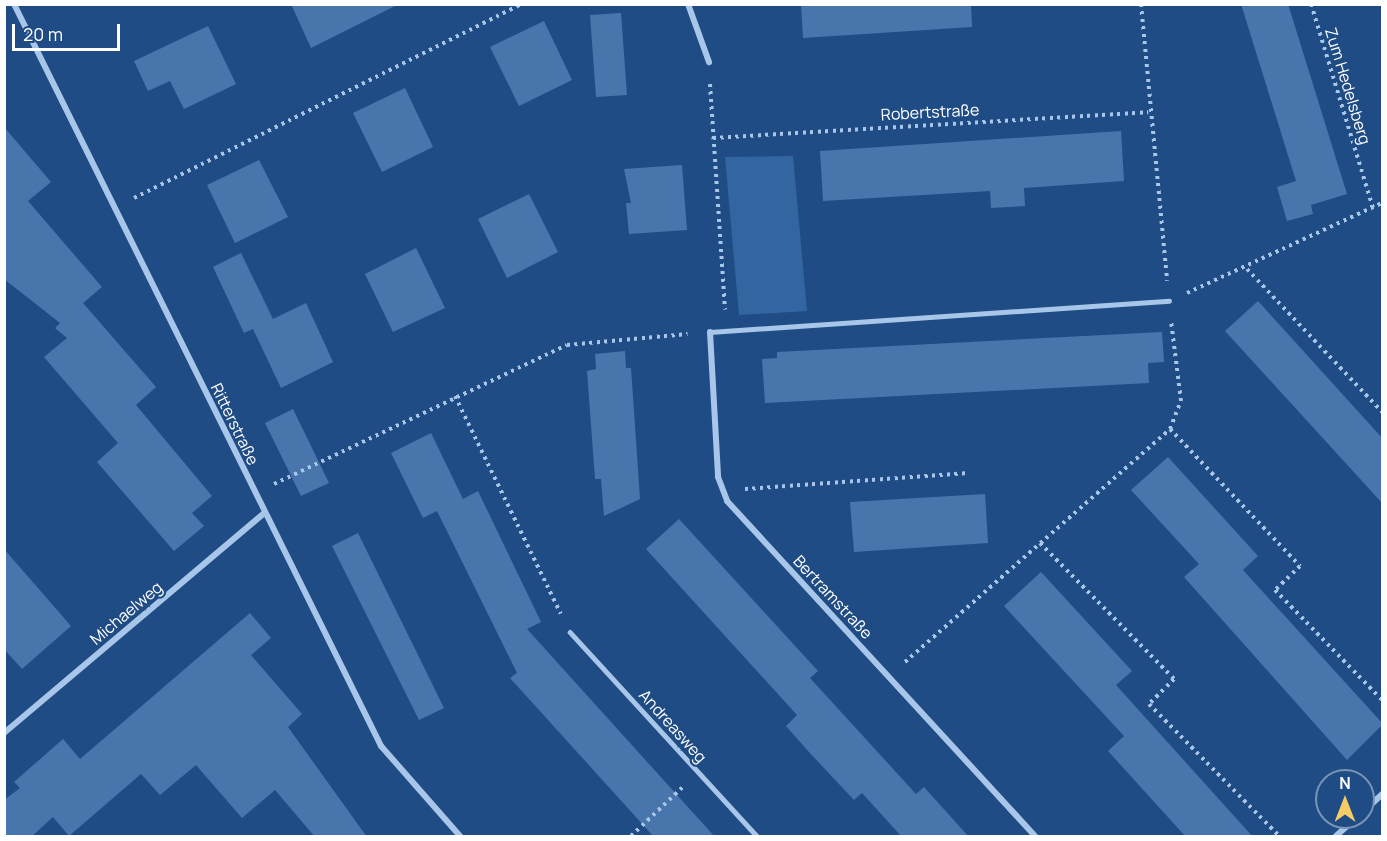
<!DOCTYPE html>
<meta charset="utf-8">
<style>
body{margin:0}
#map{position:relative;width:1387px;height:841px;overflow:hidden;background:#1f4c84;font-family:Manrope,sans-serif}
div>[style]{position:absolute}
.green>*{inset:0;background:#3366a1}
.building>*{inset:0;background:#4876ac}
.path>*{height:4px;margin-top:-2px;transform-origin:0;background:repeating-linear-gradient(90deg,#a7c6e9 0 3px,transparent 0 7.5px)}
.lane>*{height:4.5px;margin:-2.25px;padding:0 2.25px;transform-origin:2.25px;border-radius:2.25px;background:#a7c6e9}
.street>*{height:6px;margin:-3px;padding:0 3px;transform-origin:3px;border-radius:3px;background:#a7c6e9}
span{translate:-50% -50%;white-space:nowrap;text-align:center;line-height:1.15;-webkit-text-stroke:4.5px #1f4c84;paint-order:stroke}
.street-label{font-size:16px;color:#fff}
.frame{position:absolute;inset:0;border:6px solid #fff;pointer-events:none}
.north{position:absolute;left:1315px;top:769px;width:60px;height:60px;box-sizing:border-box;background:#1f4c84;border:2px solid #7994b5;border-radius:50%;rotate:0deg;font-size:16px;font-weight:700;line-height:24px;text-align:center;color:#fff}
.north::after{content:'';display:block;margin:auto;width:21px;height:27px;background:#f7cc67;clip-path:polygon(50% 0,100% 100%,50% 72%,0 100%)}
.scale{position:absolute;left:12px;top:24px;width:108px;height:27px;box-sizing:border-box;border:3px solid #fff;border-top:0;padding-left:8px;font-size:18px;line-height:21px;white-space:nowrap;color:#fff;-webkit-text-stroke:4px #1f4c84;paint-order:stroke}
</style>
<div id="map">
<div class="green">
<i style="clip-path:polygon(793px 156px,807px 311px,739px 315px,725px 157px)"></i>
</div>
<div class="building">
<i style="clip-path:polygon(291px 4px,399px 4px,311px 48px)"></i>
<i style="clip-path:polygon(801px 4px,971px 4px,972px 27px,803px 38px)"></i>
<i style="clip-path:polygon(1241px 4px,1288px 4px,1347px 194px,1311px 205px,1313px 214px,1287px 221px,1277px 187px,1296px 181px)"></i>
<i style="clip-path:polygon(621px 13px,627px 95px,596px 97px,590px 15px)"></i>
<i style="clip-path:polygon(544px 21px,572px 80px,519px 106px,490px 47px)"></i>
<i style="clip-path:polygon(208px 26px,236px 84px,184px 109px,170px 81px,148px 91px,134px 61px)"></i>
<i style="clip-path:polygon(405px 88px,433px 147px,382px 172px,353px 113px)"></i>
<i style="clip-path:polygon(4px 127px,51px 182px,28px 201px,102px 287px,83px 303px,156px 387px,136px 405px,212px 496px,192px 513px,204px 526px,174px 551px,97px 462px,118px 443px,44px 357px,67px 338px,55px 328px,60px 323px,4px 279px)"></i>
<i style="clip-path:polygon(1121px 131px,1124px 181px,1024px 188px,1025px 206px,991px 208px,990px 191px,823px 201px,820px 151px)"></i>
<i style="clip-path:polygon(259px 160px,288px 217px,235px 243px,207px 185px)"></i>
<i style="clip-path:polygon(682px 165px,687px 230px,629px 234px,626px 203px,631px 203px,624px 169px)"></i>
<i style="clip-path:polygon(529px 194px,558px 252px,507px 278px,478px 219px)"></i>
<i style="clip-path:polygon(416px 248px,445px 308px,393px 332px,365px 274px)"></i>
<i style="clip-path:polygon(241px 253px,273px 319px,306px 303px,333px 362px,281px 388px,253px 329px,244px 333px,213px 267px)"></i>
<i style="clip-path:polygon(1258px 301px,1383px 439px,1383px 504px,1225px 331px)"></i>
<i style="clip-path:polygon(1162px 332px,1164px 362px,1148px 363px,1149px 383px,765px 403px,762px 359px,777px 358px,777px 352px)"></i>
<i style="clip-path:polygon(625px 351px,626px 368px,631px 368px,640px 499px,604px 516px,601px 479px,595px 479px,587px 371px,596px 369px,595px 354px)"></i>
<i style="clip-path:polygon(293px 409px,329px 483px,301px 496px,265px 423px)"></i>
<i style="clip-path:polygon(431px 433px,463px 499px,478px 491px,541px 622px,527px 629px,715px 837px,654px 837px,510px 678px,517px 673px,437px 511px,423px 518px,391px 453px)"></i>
<i style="clip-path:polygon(1168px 457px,1258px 556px,1243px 570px,1383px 724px,1347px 760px,1184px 577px,1199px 564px,1131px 490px)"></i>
<i style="clip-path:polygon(985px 494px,988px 543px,854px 552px,850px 502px)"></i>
<i style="clip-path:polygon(679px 519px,818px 671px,810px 678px,916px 794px,924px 787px,969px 837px,902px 837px,862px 793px,854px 800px,808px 751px,786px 726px,797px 715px,646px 549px)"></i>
<i style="clip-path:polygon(358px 533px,444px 708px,419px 720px,332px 546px)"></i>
<i style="clip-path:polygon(4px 549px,71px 626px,22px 669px,4px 649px)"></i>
<i style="clip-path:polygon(1041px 572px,1132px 671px,1116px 685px,1253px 837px,1186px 837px,1108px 751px,1124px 736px,1004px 606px)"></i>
<i style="clip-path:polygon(250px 613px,271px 638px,251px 655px,302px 714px,288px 727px,367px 837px,315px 837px,275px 790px,242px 818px,196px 765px,160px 795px,141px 774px,69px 836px,53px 817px,31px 837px,4px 837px,4px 800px,20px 788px,14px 782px,63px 739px,80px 759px)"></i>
</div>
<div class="path">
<i style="left:1141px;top:4px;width:278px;rotate:84.6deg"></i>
<i style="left:1311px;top:4px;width:213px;rotate:73.1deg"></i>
<i style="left:710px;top:84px;width:226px;rotate:86.2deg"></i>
<i style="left:713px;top:138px;width:436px;rotate:-3.4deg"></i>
<i style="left:134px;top:198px;width:434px;rotate:-26.6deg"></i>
<i style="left:1247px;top:269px;width:197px;rotate:46.6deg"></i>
<i style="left:1187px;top:293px;width:215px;rotate:-24.8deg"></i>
<i style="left:455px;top:396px;width:242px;rotate:64.1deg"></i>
<i style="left:1170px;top:429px;width:189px;rotate:46.5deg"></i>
<i style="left:1300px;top:566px;width:35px;rotate:136deg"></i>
<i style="left:1275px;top:590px;width:153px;rotate:45.8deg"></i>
<i style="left:274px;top:484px;width:324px;rotate:-25.4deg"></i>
<i style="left:567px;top:345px;width:121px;rotate:-5.2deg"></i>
<i style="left:745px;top:489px;width:224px;rotate:-4.1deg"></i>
<i style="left:1040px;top:543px;width:191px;rotate:45.4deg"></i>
<i style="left:1174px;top:679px;width:35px;rotate:135deg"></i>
<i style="left:1149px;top:704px;width:185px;rotate:45.4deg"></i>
<i style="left:905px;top:662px;width:353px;rotate:-41.3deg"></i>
<i style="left:1170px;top:429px;width:30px;rotate:-69deg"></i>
<i style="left:1181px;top:401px;width:81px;rotate:-97.1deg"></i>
<i style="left:631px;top:836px;width:74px;rotate:-43.4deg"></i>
</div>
<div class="lane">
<i style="left:710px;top:332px;width:460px;rotate:-3.9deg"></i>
<i style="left:570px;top:632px;width:277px;rotate:47.5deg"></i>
</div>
<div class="street">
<i style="left:14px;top:4px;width:828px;rotate:63.68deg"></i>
<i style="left:381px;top:746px;width:120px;rotate:48.7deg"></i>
<i style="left:688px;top:4px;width:62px;rotate:70.1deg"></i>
<i style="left:710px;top:332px;width:145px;rotate:86.8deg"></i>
<i style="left:718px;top:477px;width:26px;rotate:69deg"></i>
<i style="left:727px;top:501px;width:455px;rotate:47.4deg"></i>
<i style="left:4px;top:733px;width:341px;rotate:-40.2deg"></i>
<i style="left:1363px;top:812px;width:26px;rotate:-43deg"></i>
<i style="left:1336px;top:836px;width:28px;rotate:-42deg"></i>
</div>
<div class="street-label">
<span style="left:1348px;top:86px;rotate:73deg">Zum Hedelsberg</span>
<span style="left:930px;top:112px;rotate:-3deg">Robertstraße</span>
<span style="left:235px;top:424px;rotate:64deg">Ritterstraße</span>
<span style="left:833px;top:597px;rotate:47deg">Bertramstraße</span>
<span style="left:126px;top:613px;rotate:-40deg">Michaelweg</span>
<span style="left:673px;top:726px;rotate:48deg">Andreasweg</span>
</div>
<div class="frame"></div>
<div class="north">N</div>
<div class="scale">20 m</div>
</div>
